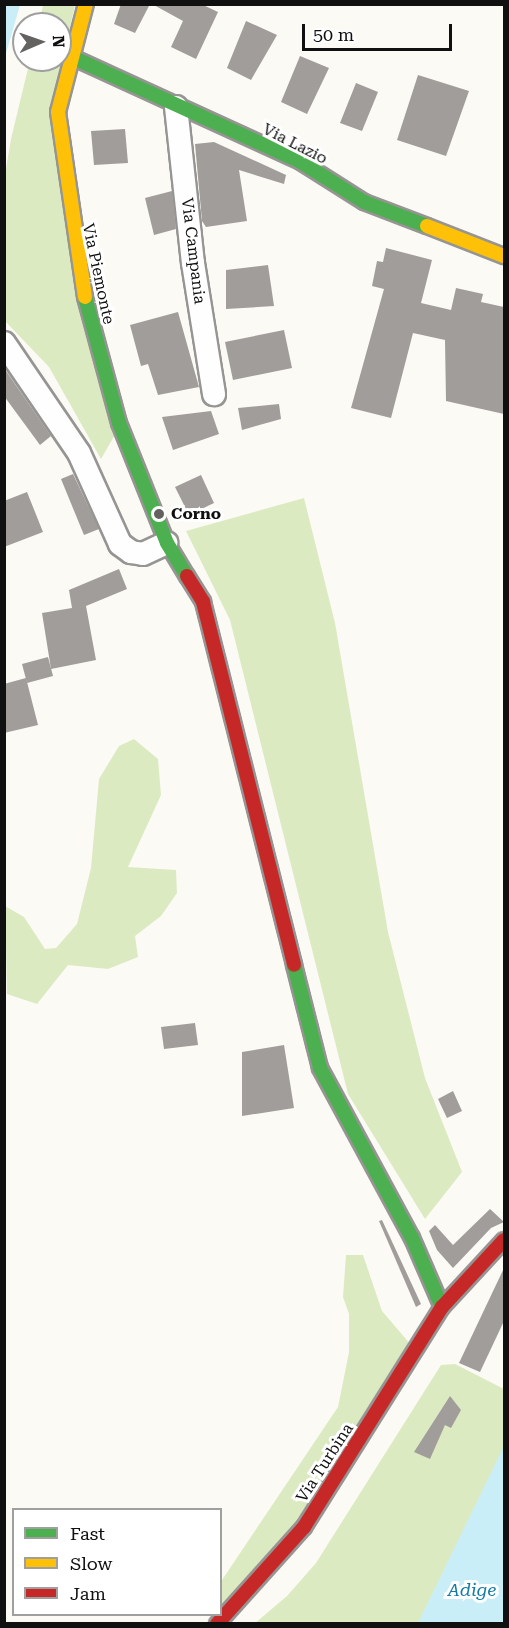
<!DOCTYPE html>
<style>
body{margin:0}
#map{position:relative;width:509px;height:1628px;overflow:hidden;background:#fcfaf5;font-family:"Roboto Serif",serif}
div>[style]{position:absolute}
.forest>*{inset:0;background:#dceac2}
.water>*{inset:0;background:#caeef7}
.building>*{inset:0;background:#a09d9a}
.roads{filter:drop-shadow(2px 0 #969593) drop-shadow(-2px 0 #969593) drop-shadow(0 2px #969593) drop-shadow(0 -2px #969593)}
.street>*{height:22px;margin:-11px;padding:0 11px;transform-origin:11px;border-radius:11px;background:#fffefe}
.fast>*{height:14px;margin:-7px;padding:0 7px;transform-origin:7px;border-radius:7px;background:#4caf50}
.slow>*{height:14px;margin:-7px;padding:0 7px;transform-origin:7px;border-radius:7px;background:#ffc107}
.jam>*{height:14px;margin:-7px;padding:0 7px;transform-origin:7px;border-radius:7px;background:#c62828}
.dots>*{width:16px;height:16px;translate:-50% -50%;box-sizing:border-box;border:3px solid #fff;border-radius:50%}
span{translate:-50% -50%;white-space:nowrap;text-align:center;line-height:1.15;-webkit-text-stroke:6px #fff;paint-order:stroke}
.street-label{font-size:16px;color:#101010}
.poi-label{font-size:16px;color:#101010;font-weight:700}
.left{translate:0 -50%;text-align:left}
.water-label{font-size:18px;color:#137ca7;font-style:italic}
.frame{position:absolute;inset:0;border:6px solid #101010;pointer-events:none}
.legend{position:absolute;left:12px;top:1508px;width:210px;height:108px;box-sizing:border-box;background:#fff;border:2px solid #9f9f9f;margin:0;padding:8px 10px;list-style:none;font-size:18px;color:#101010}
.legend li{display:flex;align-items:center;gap:12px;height:30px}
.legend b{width:30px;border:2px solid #9f9f9f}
.north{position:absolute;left:12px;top:12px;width:60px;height:60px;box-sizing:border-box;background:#fff;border:2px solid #9f9f9f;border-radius:50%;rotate:88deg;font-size:16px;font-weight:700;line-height:24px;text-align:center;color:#101010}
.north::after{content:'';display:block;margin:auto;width:21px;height:27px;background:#636260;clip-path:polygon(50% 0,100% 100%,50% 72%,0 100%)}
.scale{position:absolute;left:302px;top:24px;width:150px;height:27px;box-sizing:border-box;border:3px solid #101010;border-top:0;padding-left:8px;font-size:18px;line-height:21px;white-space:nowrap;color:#101010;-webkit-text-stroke:4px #fff;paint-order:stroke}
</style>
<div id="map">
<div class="forest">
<i style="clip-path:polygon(43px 5px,75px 5px,50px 113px,116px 433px,101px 459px,49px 367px,5px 321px,4px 181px,11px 139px,30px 60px,60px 60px,60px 24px,39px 24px)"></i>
<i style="clip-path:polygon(304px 498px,335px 623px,388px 932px,425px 1078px,462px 1172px,425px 1219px,348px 1094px,230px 620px,186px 531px)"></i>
<i style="clip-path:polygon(134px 739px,158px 759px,161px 795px,128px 867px,176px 870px,177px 893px,161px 916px,135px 936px,138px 957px,108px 969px,68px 965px,37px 1004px,7px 994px,5px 906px,24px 917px,45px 949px,56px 948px,77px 924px,91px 868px,99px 779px,119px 746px)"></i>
<i style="clip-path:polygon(346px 1255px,363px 1255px,382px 1311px,411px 1345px,286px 1542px,221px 1605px,220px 1583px,338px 1407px,349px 1352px,349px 1314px,343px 1297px)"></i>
<i style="clip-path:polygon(455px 1364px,504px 1389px,504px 1509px,439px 1623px,254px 1624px,287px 1596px,316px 1563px,441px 1365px)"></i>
</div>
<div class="water">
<i style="clip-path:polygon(5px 4px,20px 5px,5px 57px,4px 5px)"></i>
<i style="clip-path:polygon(504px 1446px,504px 1623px,418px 1623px)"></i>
</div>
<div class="building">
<i style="clip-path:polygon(121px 4px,150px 4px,135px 33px,114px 24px)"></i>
<i style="clip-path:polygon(152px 4px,201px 4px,218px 12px,196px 59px,171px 47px,183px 21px)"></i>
<i style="clip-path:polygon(246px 21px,277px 35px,251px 80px,227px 68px)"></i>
<i style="clip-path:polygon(300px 56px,329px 68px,307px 114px,281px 102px)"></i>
<i style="clip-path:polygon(418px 75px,469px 91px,446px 156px,397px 140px)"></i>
<i style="clip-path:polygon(356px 83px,378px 92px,362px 131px,340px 123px)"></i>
<i style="clip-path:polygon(125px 129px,128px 163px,94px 165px,91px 131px)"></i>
<i style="clip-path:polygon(214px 142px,286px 175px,284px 184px,239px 170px,247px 221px,206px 227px,202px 221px,195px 144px)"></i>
<i style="clip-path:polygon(172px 191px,176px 229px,154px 235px,145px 198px)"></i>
<i style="clip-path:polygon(386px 248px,432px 260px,421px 303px,451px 310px,456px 288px,483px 294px,481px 302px,504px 307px,504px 414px,446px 401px,445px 340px,413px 333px,391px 418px,351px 408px,384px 289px,372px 286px,377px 261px,383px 262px)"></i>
<i style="clip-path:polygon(268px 265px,274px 306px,226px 309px,226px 270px)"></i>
<i style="clip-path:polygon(178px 312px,199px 387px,158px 395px,148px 364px,141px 366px,130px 325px)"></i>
<i style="clip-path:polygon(284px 330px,292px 368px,233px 380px,225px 342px)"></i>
<i style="clip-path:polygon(4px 368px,51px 436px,40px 445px,4px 396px)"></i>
<i style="clip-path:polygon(279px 404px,281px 419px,242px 430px,238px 408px)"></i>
<i style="clip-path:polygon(211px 411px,219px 434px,173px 450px,162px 417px)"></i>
<i style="clip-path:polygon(73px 474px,99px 529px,84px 535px,61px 479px)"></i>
<i style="clip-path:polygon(201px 475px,214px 503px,189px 515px,175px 487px)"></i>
<i style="clip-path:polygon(27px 492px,43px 532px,4px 547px,4px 501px)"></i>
<i style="clip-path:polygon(119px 569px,127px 589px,86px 606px,96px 660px,51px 669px,42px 613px,72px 608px,69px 590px)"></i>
<i style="clip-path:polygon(48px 657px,53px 676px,27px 683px,22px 664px)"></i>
<i style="clip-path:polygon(26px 678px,38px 725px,4px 733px,4px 684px)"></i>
<i style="clip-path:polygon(195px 1023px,198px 1045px,164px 1049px,161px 1027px)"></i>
<i style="clip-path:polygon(284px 1045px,294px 1108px,242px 1116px,242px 1052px)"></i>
<i style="clip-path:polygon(453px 1091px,462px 1111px,447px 1118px,438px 1099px)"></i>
<i style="clip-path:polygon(490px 1209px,504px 1222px,491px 1228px,453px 1268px,437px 1250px,429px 1231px,435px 1225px,453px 1245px)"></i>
<i style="clip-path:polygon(382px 1220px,421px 1304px,416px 1307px,379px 1221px)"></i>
<i style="clip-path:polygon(504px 1268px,504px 1321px,480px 1372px,459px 1363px)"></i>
<i style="clip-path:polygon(450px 1396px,461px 1410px,451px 1428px,445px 1425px,430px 1459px,414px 1452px)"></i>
</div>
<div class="roads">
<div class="street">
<i style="left:176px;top:107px;width:157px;rotate:83.8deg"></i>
<i style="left:193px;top:263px;width:133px;rotate:80.9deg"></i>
<i style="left:4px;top:343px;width:133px;rotate:55.7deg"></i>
<i style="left:79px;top:453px;width:100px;rotate:65.7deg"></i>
<i style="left:120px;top:544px;width:14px;rotate:36deg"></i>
<i style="left:131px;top:552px;width:12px;rotate:9deg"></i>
<i style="left:143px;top:554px;width:26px;rotate:-25deg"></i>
</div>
<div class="fast">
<i style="left:72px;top:57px;width:252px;rotate:24.6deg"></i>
<i style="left:301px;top:162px;width:75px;rotate:32.4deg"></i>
<i style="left:364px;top:202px;width:67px;rotate:20.9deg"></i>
<i style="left:85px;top:297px;width:131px;rotate:74.9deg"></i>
<i style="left:119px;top:423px;width:129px;rotate:68.2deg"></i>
<i style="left:167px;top:543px;width:39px;rotate:59deg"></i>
<i style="left:294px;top:965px;width:106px;rotate:75.8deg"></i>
<i style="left:320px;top:1068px;width:193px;rotate:61.6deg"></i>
<i style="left:412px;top:1238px;width:75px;rotate:66.5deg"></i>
</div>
<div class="slow">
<i style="left:427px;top:226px;width:83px;rotate:21.3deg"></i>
<i style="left:85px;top:297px;width:187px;rotate:-98.3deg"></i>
<i style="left:58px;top:112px;width:112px;rotate:-75.5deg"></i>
</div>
<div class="jam">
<i style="left:187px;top:576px;width:31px;rotate:58deg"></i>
<i style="left:203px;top:602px;width:374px;rotate:75.9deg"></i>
<i style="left:217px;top:1624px;width:130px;rotate:-48.1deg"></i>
<i style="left:304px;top:1527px;width:260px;rotate:-57.9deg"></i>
<i style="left:442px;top:1307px;width:91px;rotate:-47.2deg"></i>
</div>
</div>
<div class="dots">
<i style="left:159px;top:514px;background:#636260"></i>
</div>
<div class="street-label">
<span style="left:295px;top:144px;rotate:27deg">Via Lazio</span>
<span style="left:193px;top:251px;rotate:83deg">Via Campania</span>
<span style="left:98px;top:274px;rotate:78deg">Via Piemonte</span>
<span style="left:325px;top:1463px;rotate:-57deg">Via Turbina</span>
</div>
<div class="poi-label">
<span class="left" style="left:171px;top:514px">Corno</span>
</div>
<div class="water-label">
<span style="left:472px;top:1590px">Adige</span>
</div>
<div class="frame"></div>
<ul class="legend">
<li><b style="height:8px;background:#4caf50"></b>Fast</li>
<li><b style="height:8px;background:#ffc107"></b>Slow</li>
<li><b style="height:8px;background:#c62828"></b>Jam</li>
</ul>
<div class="north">N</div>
<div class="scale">50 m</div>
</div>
